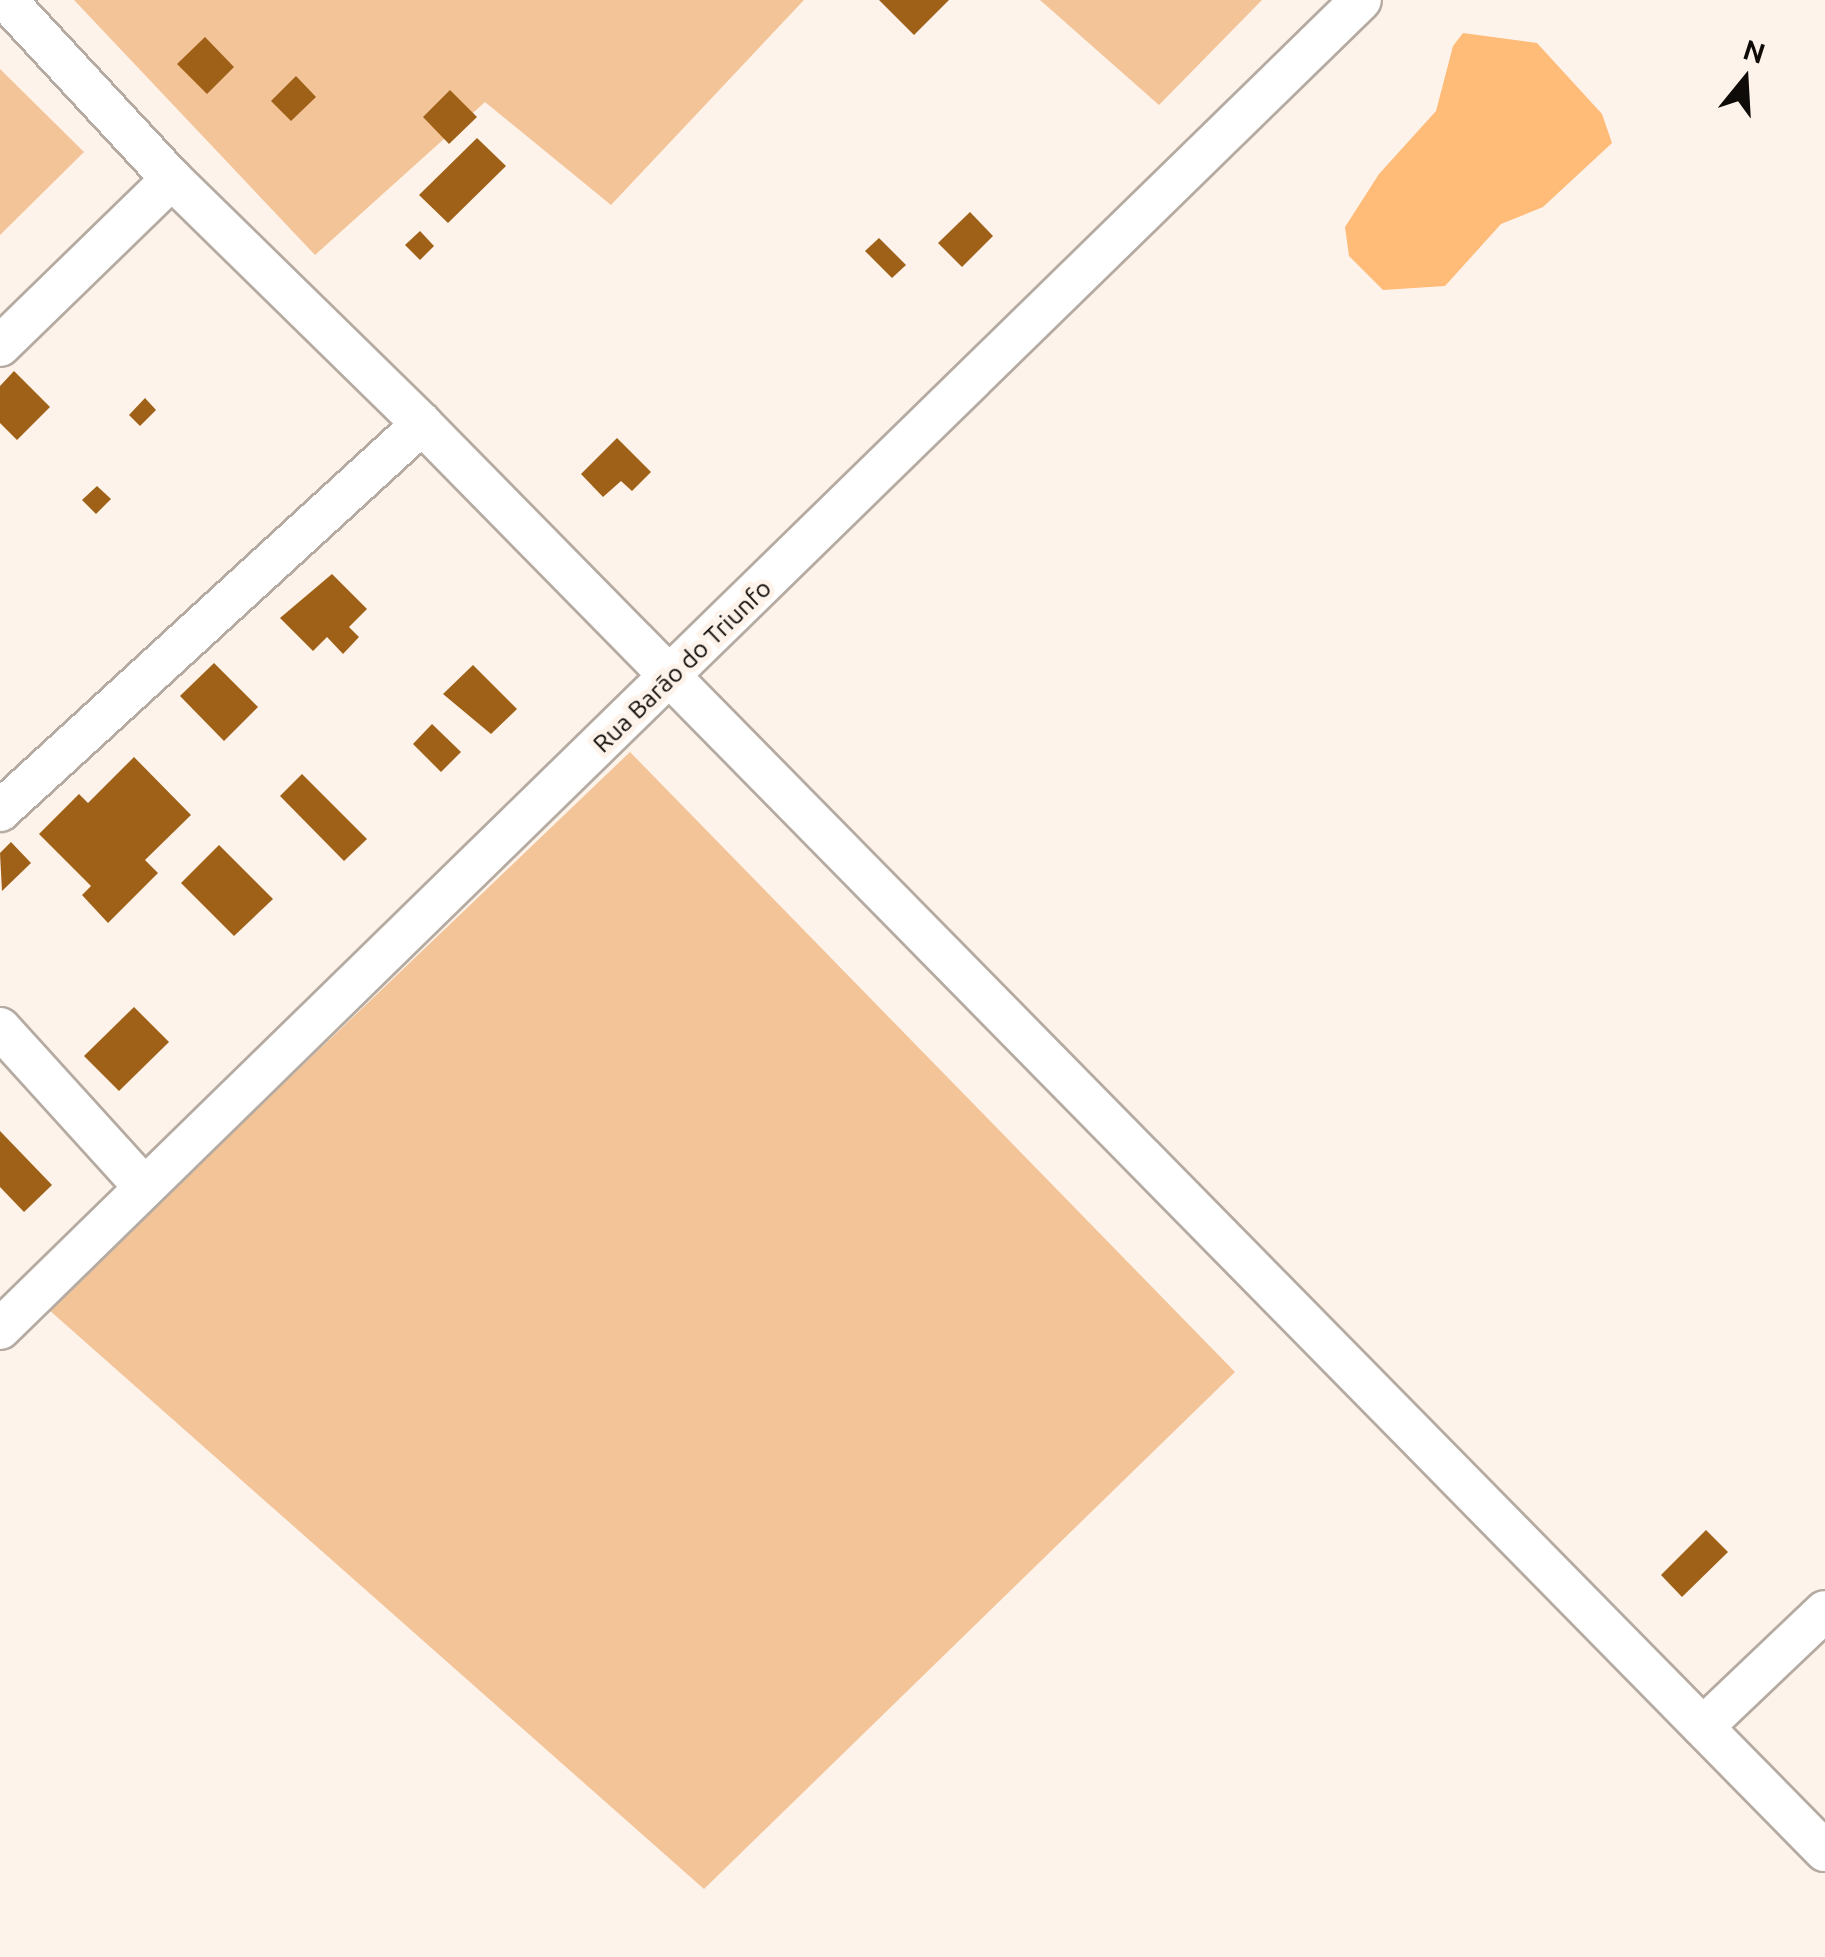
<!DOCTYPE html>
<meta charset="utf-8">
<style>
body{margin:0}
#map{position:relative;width:1825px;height:1957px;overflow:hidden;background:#fef3ea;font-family:Ubuntu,sans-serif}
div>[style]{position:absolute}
.green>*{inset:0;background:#f2c498}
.water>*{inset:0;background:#ffbc79}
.building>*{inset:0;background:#9e6117}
.roads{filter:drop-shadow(2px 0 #b5aba2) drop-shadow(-2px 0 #b5aba2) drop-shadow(0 2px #b5aba2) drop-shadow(0 -2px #b5aba2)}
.minor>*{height:40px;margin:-20px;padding:0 20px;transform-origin:20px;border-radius:20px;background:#fff}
span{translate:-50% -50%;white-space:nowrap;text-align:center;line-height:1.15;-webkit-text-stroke:10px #fef3ea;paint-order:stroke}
.street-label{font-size:25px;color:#0f0b08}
.north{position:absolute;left:1695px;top:30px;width:100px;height:100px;-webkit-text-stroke:8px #fef3ea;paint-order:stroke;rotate:18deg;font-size:28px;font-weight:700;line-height:40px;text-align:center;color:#0f0b08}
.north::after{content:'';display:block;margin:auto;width:35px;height:45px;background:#0f0b08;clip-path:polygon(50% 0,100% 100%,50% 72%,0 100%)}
</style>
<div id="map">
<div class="green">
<i style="clip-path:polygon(74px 0,804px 0,611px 205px,485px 102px,315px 255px)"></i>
<i style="clip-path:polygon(1040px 0,1262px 0,1159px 105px)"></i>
<i style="clip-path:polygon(0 69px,84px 152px,0 235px)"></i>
<i style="clip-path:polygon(630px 752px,1235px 1372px,704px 1889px,48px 1309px)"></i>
</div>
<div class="water">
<i style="clip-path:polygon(1463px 33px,1537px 43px,1602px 114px,1612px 143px,1543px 207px,1501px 224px,1445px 286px,1383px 290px,1349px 256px,1345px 227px,1379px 174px,1436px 111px,1453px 46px)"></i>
</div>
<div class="building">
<i style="clip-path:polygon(879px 0,949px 0,914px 35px)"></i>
<i style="clip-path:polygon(205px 37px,234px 67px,207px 94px,177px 64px)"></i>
<i style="clip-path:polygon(296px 76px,316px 97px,291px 121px,271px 101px)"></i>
<i style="clip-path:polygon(450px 90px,477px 117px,449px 144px,423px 117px)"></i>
<i style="clip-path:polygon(477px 138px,506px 166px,448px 223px,419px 195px)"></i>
<i style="clip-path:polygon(970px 212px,993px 236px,962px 267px,938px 243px)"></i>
<i style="clip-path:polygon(420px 231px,434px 246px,420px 260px,405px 245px)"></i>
<i style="clip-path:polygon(879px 238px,906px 265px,892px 278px,865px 251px)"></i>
<i style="clip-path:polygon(14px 371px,50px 407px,17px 440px,0 423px,0 386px)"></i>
<i style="clip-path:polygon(145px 398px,156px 410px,140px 426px,129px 415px)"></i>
<i style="clip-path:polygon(617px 438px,651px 472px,632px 491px,621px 481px,603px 497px,581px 474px)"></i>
<i style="clip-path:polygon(97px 486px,111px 499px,96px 514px,82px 500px)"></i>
<i style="clip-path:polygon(332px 574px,367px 609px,349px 627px,359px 637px,343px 654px,327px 637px,313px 651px,280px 618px)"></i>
<i style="clip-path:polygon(214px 663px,258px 707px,224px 741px,180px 696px)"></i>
<i style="clip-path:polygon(473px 665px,517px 709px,491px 734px,443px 694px)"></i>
<i style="clip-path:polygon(432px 724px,461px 752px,441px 772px,413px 744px)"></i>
<i style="clip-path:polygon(134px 757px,191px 815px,145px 860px,158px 873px,108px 923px,82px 895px,91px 886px,39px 834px,79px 794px,88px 803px)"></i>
<i style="clip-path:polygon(302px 774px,367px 839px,344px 861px,280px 796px)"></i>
<i style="clip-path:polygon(11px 842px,31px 863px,2px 891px,0 853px)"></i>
<i style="clip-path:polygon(219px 845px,273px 899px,234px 936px,181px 883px)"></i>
<i style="clip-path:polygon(134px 1007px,169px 1042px,119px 1091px,84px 1056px)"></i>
<i style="clip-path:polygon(0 1131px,52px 1185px,24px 1212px,0 1187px)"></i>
<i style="clip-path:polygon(1706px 1530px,1728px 1552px,1682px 1597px,1661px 1575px)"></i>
</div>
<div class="roads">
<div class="minor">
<i style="left:6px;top:0;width:244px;rotate:47.2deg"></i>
<i style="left:172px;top:179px;width:350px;rotate:44.4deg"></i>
<i style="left:422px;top:424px;width:2001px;rotate:45.49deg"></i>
<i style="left:0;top:346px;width:240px;rotate:-44.2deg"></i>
<i style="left:0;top:811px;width:573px;rotate:-42.52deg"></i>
<i style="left:0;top:1028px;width:215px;rotate:47.8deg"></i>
<i style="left:0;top:1329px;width:1902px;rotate:-44.32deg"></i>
<i style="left:1703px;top:1727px;width:168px;rotate:-43.6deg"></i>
</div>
</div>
<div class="street-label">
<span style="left:682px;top:666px;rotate:-44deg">Rua Barão do Triunfo</span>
</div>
<div class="north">N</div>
</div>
